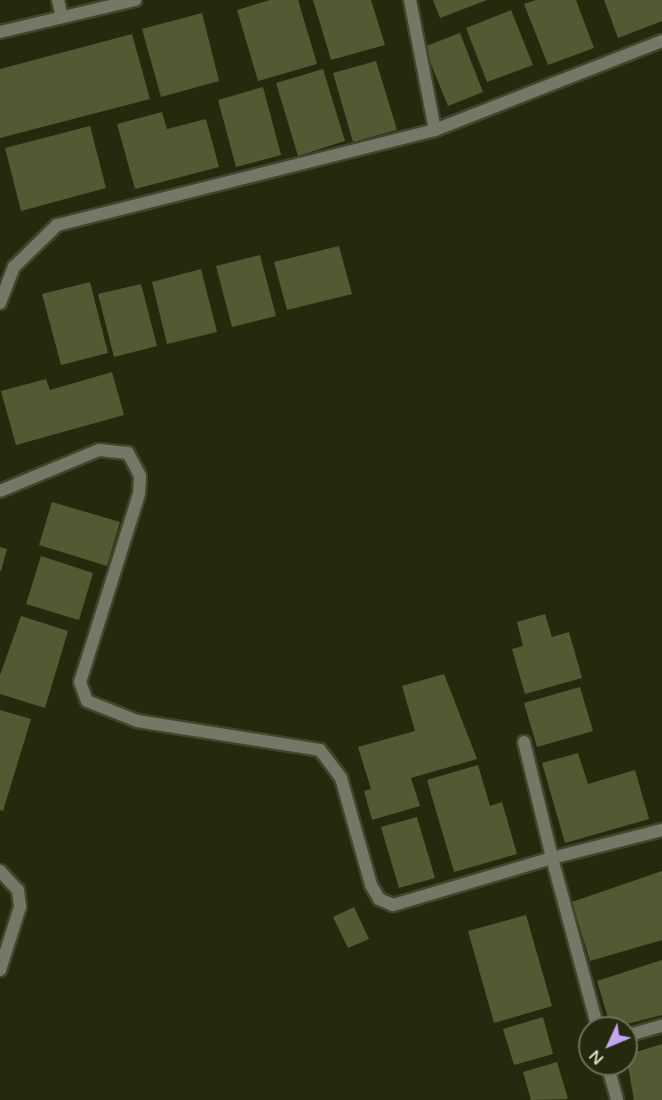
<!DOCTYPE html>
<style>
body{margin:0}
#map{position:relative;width:662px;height:1100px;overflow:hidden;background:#252a0e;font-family:"Varela Round",sans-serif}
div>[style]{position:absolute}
.building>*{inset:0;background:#525a33}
.roads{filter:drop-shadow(2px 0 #41462b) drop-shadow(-2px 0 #41462b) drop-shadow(0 2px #41462b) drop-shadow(0 -2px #41462b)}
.street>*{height:12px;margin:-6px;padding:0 6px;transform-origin:6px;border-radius:6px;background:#747967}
span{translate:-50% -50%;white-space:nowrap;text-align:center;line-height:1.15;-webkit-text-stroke:6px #252a0e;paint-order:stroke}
.north{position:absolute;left:578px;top:1016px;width:60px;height:60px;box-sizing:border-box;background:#252a0e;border:2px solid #6a6f57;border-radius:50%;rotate:226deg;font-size:16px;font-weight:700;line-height:24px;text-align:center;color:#d2d6c5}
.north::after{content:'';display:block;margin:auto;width:21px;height:27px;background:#c3a7f2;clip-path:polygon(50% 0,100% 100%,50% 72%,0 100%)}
</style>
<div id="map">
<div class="building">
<i style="clip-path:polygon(270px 0,298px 0,317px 64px,258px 81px,237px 10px)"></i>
<i style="clip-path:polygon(313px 0,371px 0,385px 45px,331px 60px)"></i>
<i style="clip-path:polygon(433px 0,487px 0,440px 18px)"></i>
<i style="clip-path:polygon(536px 0,576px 0,594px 48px,548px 65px,524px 4px)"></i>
<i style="clip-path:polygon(604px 0,662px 0,662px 21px,618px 38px)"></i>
<i style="clip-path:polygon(511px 10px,533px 65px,487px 82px,466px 28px)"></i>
<i style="clip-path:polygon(202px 13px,219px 81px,161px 97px,142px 29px)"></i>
<i style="clip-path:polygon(460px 33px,483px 92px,448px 106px,424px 47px)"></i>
<i style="clip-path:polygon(132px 34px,150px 99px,0 138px,0 69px)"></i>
<i style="clip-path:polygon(376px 61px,397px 130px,353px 142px,333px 73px)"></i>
<i style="clip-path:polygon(323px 69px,345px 141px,298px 156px,276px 83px)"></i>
<i style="clip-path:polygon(263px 87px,281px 155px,236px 167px,218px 100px)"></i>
<i style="clip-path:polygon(162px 112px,167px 129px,206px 119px,219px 167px,135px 189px,117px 124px)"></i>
<i style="clip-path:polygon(90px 126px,106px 188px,21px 211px,5px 148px)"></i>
<i style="clip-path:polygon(339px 246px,352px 294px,287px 310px,274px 262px)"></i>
<i style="clip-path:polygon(260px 255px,276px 316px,232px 327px,216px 266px)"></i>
<i style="clip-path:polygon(201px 269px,217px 332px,167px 344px,152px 282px)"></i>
<i style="clip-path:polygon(90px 282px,108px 353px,61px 365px,42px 294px)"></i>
<i style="clip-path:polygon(141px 284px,157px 346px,114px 357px,98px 294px)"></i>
<i style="clip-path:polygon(112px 372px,124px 415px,16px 445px,1px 391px,46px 379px,50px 390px)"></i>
<i style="clip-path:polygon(52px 502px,120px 522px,107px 566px,39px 545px)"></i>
<i style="clip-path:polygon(0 547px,7px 549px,1px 571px,0 571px)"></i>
<i style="clip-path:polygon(41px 556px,93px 573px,79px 620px,26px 604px)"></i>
<i style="clip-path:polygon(545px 614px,552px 637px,569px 632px,582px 678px,525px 694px,512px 649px,523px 646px,517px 622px)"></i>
<i style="clip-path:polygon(21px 616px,68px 631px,45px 708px,0 694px,0 675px)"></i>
<i style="clip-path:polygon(444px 674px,477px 759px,411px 778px,420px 806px,372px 820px,364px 791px,371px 789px,358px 747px,415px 731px,402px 686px)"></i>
<i style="clip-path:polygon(580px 687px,593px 731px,537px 747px,524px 703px)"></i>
<i style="clip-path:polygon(0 710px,31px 719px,3px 811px,0 810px)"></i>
<i style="clip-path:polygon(578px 753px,588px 784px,635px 770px,649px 819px,565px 843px,542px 763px)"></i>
<i style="clip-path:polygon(478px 765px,490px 806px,502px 802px,517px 854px,454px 872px,427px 780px)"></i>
<i style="clip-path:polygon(417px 817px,435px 878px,399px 888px,381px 827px)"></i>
<i style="clip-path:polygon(662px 871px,662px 940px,590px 961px,572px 902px)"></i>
<i style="clip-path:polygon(354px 907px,369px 939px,348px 948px,333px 917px)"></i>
<i style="clip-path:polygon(526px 915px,552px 1006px,494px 1023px,468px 931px)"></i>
<i style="clip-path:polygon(662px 960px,662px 1015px,611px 1028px,597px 981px)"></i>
<i style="clip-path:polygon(543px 1017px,553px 1054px,514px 1065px,503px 1029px)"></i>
<i style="clip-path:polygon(662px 1044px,662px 1100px,634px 1100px,626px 1055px)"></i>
<i style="clip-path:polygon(557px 1062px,568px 1099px,531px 1100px,523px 1072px)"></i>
</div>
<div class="roads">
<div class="street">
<i style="left:58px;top:0;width:17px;rotate:77deg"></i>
<i style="left:410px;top:0;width:132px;rotate:79.1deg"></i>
<i style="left:0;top:32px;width:139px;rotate:-13.3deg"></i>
<i style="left:0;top:303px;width:39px;rotate:-69deg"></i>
<i style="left:14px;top:267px;width:60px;rotate:-44.3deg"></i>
<i style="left:57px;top:225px;width:390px;rotate:-14.1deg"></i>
<i style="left:435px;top:130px;width:244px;rotate:-21.4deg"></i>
<i style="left:0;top:491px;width:107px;rotate:-22.5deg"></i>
<i style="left:99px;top:450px;width:29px;rotate:6deg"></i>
<i style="left:128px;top:453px;width:26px;rotate:62deg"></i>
<i style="left:140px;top:476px;width:18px;rotate:93deg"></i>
<i style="left:139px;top:494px;width:197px;rotate:107.4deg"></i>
<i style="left:80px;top:682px;width:20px;rotate:70deg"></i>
<i style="left:87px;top:701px;width:54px;rotate:21.8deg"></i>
<i style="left:137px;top:721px;width:185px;rotate:9deg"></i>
<i style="left:320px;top:750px;width:35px;rotate:53deg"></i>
<i style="left:341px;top:778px;width:111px;rotate:74.3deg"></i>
<i style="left:371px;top:885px;width:16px;rotate:60deg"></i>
<i style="left:379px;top:899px;width:15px;rotate:23deg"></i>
<i style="left:393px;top:905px;width:166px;rotate:-16.5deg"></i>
<i style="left:552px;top:858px;width:176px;rotate:74.9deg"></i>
<i style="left:524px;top:742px;width:119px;rotate:76.4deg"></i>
<i style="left:552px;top:858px;width:114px;rotate:-14.3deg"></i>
<i style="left:0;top:871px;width:26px;rotate:47deg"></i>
<i style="left:18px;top:890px;width:17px;rotate:83deg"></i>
<i style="left:20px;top:907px;width:66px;rotate:107.6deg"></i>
<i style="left:626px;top:1036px;width:37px;rotate:-16deg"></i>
<i style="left:607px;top:1064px;width:37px;rotate:74deg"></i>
</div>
</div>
<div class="north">N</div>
</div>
